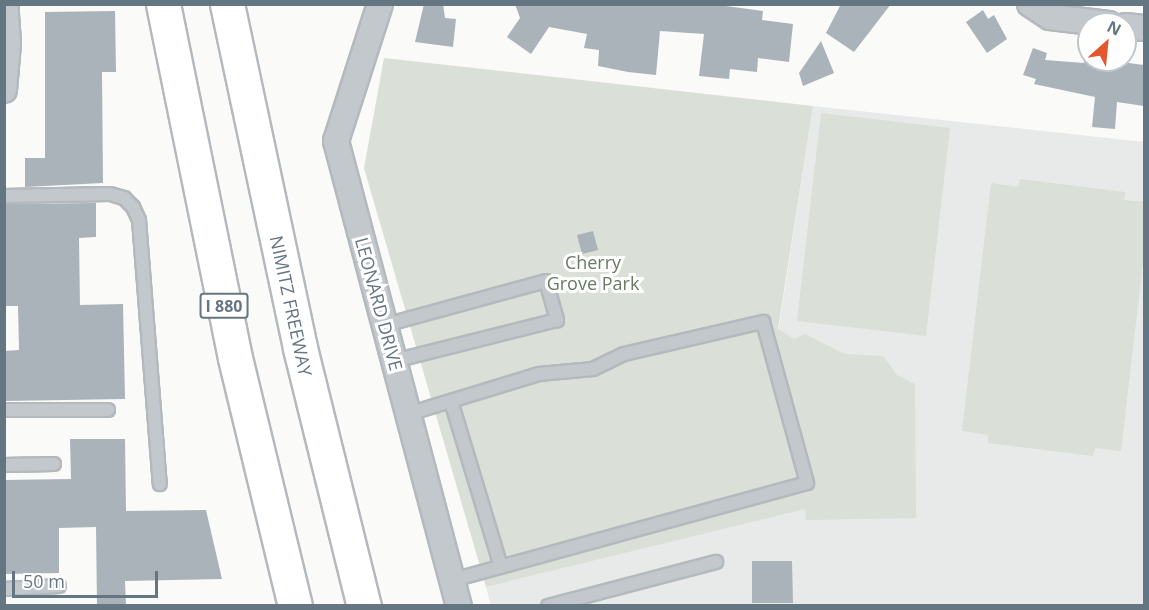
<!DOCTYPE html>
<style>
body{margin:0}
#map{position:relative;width:1149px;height:610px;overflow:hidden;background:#fafaf8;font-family:"Open Sans",sans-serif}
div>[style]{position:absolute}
.built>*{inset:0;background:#e8e9e9}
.green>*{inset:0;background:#dadfd7}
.building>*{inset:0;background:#aab3b9}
.roads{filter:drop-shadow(2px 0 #b4b9bd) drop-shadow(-2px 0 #b4b9bd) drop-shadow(0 2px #b4b9bd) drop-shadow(0 -2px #b4b9bd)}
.service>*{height:12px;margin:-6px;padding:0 6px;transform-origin:6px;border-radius:6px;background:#c3c8cc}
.minor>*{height:24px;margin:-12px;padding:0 12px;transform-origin:12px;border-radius:12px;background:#c3c8cc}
.motorway>*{height:33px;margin:-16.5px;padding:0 16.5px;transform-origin:16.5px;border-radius:16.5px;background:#fff}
span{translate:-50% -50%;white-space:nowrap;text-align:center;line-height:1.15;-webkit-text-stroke:6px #fff;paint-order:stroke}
.shield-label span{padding:2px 4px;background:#fff;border:2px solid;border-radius:4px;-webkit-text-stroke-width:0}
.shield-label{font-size:16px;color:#657683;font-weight:700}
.park-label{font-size:18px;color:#687a64}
.street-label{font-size:18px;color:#657683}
.frame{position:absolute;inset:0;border:6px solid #657683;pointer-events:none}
.north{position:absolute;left:1077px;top:12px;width:60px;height:60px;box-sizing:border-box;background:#fff;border:2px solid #c1c8cd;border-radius:50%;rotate:27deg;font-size:16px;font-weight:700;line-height:24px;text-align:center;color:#657683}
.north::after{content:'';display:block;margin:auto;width:21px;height:27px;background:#e4572e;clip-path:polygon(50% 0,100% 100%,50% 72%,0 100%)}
.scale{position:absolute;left:12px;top:571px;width:146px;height:27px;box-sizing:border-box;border:3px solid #657683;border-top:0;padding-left:8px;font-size:18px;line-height:21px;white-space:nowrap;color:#657683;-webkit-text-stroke:4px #fff;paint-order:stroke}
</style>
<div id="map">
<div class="built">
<i style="clip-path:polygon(813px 106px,1144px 142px,1144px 605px,491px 606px,486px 587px,806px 508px,774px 359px)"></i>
</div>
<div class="green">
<i style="clip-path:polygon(384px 58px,813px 106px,778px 329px,794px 339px,805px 334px,845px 354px,883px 356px,897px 375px,915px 384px,916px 518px,806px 520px,805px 509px,486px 587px,364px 168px)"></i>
<i style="clip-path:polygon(821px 113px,950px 128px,926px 336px,797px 321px)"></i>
<i style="clip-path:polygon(1020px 179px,1125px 192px,1124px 200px,1144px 202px,1144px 254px,1121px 451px,1095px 448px,1093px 456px,988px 443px,988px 435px,962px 431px,991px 183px,1018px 187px)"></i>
</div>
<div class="building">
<i style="clip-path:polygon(424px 4px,443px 4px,445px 18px,456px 19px,453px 47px,415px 42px)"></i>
<i style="clip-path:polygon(515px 4px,711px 4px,763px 11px,762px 20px,793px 24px,789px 62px,758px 58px,757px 72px,730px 69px,729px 79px,699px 76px,704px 34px,660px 31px,656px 75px,628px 72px,598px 66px,599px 50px,584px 48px,587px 34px,549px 27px,531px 54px,507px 37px,520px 18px)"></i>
<i style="clip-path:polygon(841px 4px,891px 4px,854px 52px,826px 33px)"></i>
<i style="clip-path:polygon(983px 10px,988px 19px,994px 15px,1007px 39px,987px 53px,966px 22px)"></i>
<i style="clip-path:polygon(115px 11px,116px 72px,102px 72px,103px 183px,25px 187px,25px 158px,45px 158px,45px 12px)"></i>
<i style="clip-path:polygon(821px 41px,834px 73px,803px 86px,799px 73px)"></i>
<i style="clip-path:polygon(1033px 48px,1047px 53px,1045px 60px,1084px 63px,1084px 60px,1106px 60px,1144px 65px,1144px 106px,1117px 102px,1115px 129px,1092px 127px,1095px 97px,1034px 84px,1036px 79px,1023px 75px)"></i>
<i style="clip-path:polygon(96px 203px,96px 237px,79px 238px,80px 305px,123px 304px,125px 399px,4px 401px,4px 351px,19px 350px,18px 306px,4px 306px,5px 204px)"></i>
<i style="clip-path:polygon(593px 231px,598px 250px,582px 254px,577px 235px)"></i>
<i style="clip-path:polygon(70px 439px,125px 439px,126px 511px,206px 510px,222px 579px,125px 581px,126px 606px,97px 606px,96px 527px,59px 528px,59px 573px,4px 574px,4px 480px,71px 479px)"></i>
<i style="clip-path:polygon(752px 561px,792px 561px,793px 603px,752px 603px)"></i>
</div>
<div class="roads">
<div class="service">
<i style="left:4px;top:196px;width:106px;rotate:-1.1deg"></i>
<i style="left:110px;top:194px;width:15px;rotate:16deg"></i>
<i style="left:124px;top:198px;width:13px;rotate:45deg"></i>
<i style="left:133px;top:207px;width:14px;rotate:65deg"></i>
<i style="left:139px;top:220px;width:265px;rotate:85.5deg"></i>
<i style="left:385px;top:325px;width:167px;rotate:-15.3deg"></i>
<i style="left:546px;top:281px;width:41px;rotate:74.2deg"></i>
<i style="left:557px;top:320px;width:168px;rotate:165.9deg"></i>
<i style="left:451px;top:401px;width:173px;rotate:73.2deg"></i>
<i style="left:4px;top:410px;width:104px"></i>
<i style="left:408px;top:414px;width:137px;rotate:-17deg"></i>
<i style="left:539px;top:374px;width:54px;rotate:-5.3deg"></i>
<i style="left:593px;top:369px;width:34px;rotate:-26deg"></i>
<i style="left:624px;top:354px;width:143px;rotate:-13deg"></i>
<i style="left:763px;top:322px;width:167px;rotate:74.7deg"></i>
<i style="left:807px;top:483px;width:368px;rotate:164.7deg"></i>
<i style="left:4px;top:465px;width:50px;rotate:-1.1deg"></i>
<i style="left:4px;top:589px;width:55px;rotate:-3.1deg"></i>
<i style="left:548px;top:606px;width:174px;rotate:-14.7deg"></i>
</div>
<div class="minor">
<i style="left:380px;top:4px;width:144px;rotate:107.8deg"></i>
<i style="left:336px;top:141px;width:481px;rotate:75.2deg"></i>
<i style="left:1030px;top:4px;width:24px;rotate:33deg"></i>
<i style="left:1050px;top:17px;width:59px;rotate:6.8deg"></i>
<i style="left:1125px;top:26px;width:19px;rotate:6deg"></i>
<i style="left:4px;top:90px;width:47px;rotate:-85.1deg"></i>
<i style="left:8px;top:43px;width:39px;rotate:-94deg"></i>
</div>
<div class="motorway">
<i style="left:163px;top:4px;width:361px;rotate:78.5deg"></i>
<i style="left:235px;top:358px;width:255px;rotate:76.4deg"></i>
<i style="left:227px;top:4px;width:352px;rotate:78deg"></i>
<i style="left:300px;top:348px;width:266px;rotate:76.1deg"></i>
</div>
</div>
<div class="shield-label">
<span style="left:224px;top:306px">I 880</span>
</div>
<div class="park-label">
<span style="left:593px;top:273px">Cherry<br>Grove Park</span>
</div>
<div class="street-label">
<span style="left:379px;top:304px;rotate:75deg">LEONARD DRIVE</span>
<span style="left:291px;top:306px;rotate:78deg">NIMITZ FREEWAY</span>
</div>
<div class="frame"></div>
<div class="north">N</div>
<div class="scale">50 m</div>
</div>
